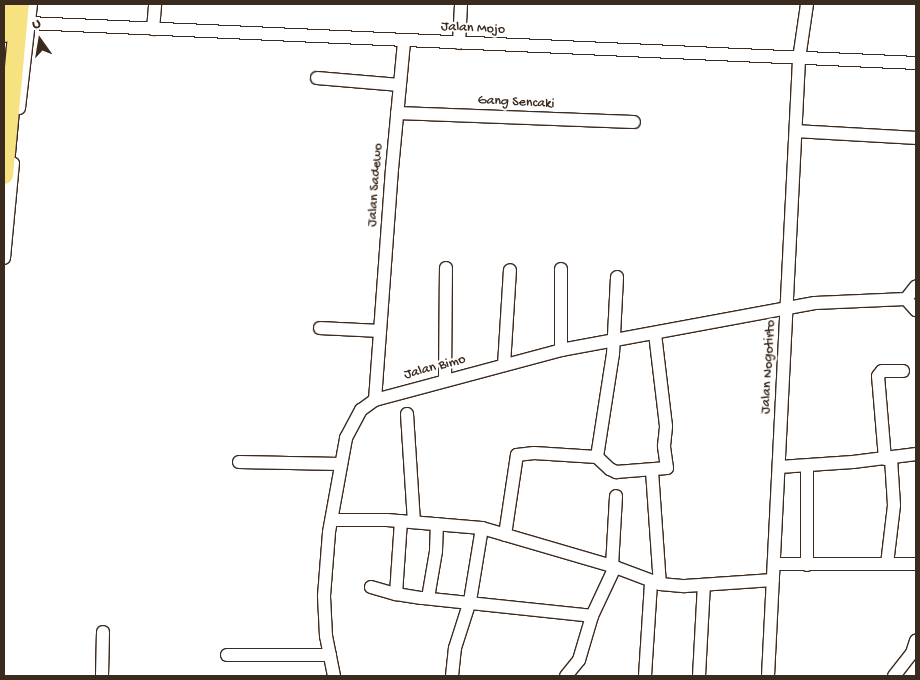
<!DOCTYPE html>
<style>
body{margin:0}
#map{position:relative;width:920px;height:680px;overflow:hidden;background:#fff;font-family:"Gochi Hand",sans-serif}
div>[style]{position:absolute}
.roads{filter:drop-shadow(1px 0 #3b2a1e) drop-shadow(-1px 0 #3b2a1e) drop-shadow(0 1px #3b2a1e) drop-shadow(0 -1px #3b2a1e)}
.minor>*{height:12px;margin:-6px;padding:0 6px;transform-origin:6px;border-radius:6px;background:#fff}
.highway>*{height:18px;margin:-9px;padding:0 9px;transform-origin:9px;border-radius:9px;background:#f7e281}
span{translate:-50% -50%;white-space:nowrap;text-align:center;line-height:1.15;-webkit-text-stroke:4px #fff;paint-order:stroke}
.street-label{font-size:14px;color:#3b2a1e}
.frame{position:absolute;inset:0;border:5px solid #3b2a1e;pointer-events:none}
.north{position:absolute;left:15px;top:15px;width:50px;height:50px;-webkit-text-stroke:4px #fff;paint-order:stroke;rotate:347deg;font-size:14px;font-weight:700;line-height:20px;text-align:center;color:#3b2a1e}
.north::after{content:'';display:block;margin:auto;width:18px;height:22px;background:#3b2a1e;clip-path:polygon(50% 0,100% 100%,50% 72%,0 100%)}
</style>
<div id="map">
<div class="roads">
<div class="minor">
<i style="left:29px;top:23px;width:888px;rotate:2.58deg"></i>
<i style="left:153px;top:29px;width:25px;rotate:-85deg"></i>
<i style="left:459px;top:43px;width:39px;rotate:-87deg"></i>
<i style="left:317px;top:78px;width:83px;rotate:4.8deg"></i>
<i style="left:19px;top:108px;width:105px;rotate:-83.4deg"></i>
<i style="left:397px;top:113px;width:237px;rotate:2.2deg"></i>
<i style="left:796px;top:131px;width:120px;rotate:3.3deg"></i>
<i style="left:4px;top:258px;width:95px;rotate:-84.6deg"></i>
<i style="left:906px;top:299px;width:15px;rotate:48deg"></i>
<i style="left:320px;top:328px;width:60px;rotate:2.9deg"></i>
<i style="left:561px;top:350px;width:81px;rotate:-90deg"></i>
<i style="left:504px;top:365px;width:95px;rotate:-86.4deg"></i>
<i style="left:445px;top:380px;width:112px;rotate:-89.5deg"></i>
<i style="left:375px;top:400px;width:232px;rotate:-85.8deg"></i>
<i style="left:392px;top:169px;width:129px;rotate:-84.6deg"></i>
<i style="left:407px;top:414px;width:108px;rotate:86.3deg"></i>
<i style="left:597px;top:457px;width:18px;rotate:43deg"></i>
<i style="left:610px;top:469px;width:7px;rotate:27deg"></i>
<i style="left:616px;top:472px;width:51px;rotate:-4.5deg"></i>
<i style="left:667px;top:468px;width:22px;rotate:-98deg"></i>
<i style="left:664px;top:446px;width:20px;rotate:-84deg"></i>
<i style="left:666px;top:426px;width:93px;rotate:-96.8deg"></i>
<i style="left:597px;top:457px;width:104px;rotate:-81.2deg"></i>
<i style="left:613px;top:354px;width:77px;rotate:-87deg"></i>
<i style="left:885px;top:459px;width:83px;rotate:-94.8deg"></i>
<i style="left:878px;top:376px;width:6px;rotate:-51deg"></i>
<i style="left:882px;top:371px;width:21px"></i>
<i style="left:239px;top:462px;width:101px;rotate:1.1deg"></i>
<i style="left:807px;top:466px;width:99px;rotate:90deg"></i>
<i style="left:779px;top:467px;width:74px;rotate:-3.9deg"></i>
<i style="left:853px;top:462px;width:64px;rotate:-7.2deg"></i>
<i style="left:652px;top:471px;width:113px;rotate:86deg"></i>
<i style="left:333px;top:520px;width:54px"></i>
<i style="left:387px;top:520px;width:95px;rotate:4.8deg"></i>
<i style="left:482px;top:528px;width:139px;rotate:16.3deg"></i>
<i style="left:615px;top:567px;width:48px;rotate:20.7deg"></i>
<i style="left:660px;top:584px;width:25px;rotate:5deg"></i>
<i style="left:685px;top:586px;width:88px;rotate:-3.9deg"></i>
<i style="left:505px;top:535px;width:81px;rotate:-81.5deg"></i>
<i style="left:517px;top:455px;width:17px;rotate:-7deg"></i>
<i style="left:534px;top:453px;width:63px;rotate:3.6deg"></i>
<i style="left:774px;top:564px;width:142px"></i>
<i style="left:887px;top:564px;width:59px;rotate:-83.2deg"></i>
<i style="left:894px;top:505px;width:47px;rotate:-93.7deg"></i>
<i style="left:612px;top:566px;width:70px;rotate:-86.7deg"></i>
<i style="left:371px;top:587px;width:26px;rotate:16deg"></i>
<i style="left:396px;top:594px;width:26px;rotate:9deg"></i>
<i style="left:422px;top:598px;width:171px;rotate:6deg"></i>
<i style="left:396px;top:594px;width:73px;rotate:-86.1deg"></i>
<i style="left:428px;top:598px;width:48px;rotate:-80.3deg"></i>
<i style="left:436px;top:551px;width:27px;rotate:-88deg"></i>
<i style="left:227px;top:655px;width:103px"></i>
<i style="left:102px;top:676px;width:44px;rotate:-88.7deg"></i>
<i style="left:334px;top:676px;width:41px;rotate:-101.3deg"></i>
<i style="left:326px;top:636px;width:40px;rotate:-92.9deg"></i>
<i style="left:324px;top:596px;width:64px;rotate:-85.5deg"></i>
<i style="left:329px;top:532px;width:96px;rotate:-79.7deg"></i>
<i style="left:346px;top:438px;width:32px;rotate:-62deg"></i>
<i style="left:361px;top:410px;width:17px;rotate:-36deg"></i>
<i style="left:375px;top:400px;width:193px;rotate:-15deg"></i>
<i style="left:561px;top:350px;width:258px;rotate:-10.5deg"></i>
<i style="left:815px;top:303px;width:91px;rotate:-2.5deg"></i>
<i style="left:906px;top:299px;width:16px;rotate:-52deg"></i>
<i style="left:452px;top:676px;width:28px;rotate:-84deg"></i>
<i style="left:455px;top:648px;width:49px;rotate:-72.3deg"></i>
<i style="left:470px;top:601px;width:74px;rotate:-80.7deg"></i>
<i style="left:566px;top:676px;width:21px;rotate:-51deg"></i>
<i style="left:579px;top:660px;width:46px;rotate:-73.5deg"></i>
<i style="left:592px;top:616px;width:54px;rotate:-64.9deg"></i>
<i style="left:645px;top:676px;width:94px;rotate:-86.3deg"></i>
<i style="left:699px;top:676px;width:91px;rotate:-86.9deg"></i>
<i style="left:768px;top:676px;width:618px;rotate:-87.12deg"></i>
<i style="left:799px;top:59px;width:56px;rotate:-81.7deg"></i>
<i style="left:894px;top:676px;width:29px;rotate:-52deg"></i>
<i style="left:912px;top:653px;width:13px;rotate:-72deg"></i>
</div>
<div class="highway">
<i style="left:4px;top:33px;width:29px;rotate:-86deg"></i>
<i style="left:4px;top:175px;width:172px;rotate:-84.7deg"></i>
</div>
</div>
<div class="street-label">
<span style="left:473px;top:29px;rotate:3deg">Jalan Mojo</span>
<span style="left:516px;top:103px;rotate:3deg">Gang Sencaki</span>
<span style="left:376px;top:185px;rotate:-86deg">Jalan Sadewo</span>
<span style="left:769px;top:367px;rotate:-87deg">Jalan Nogotirto</span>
<span style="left:435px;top:368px;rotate:-15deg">Jalan Bimo</span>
</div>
<div class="frame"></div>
<div class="north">U</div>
</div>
